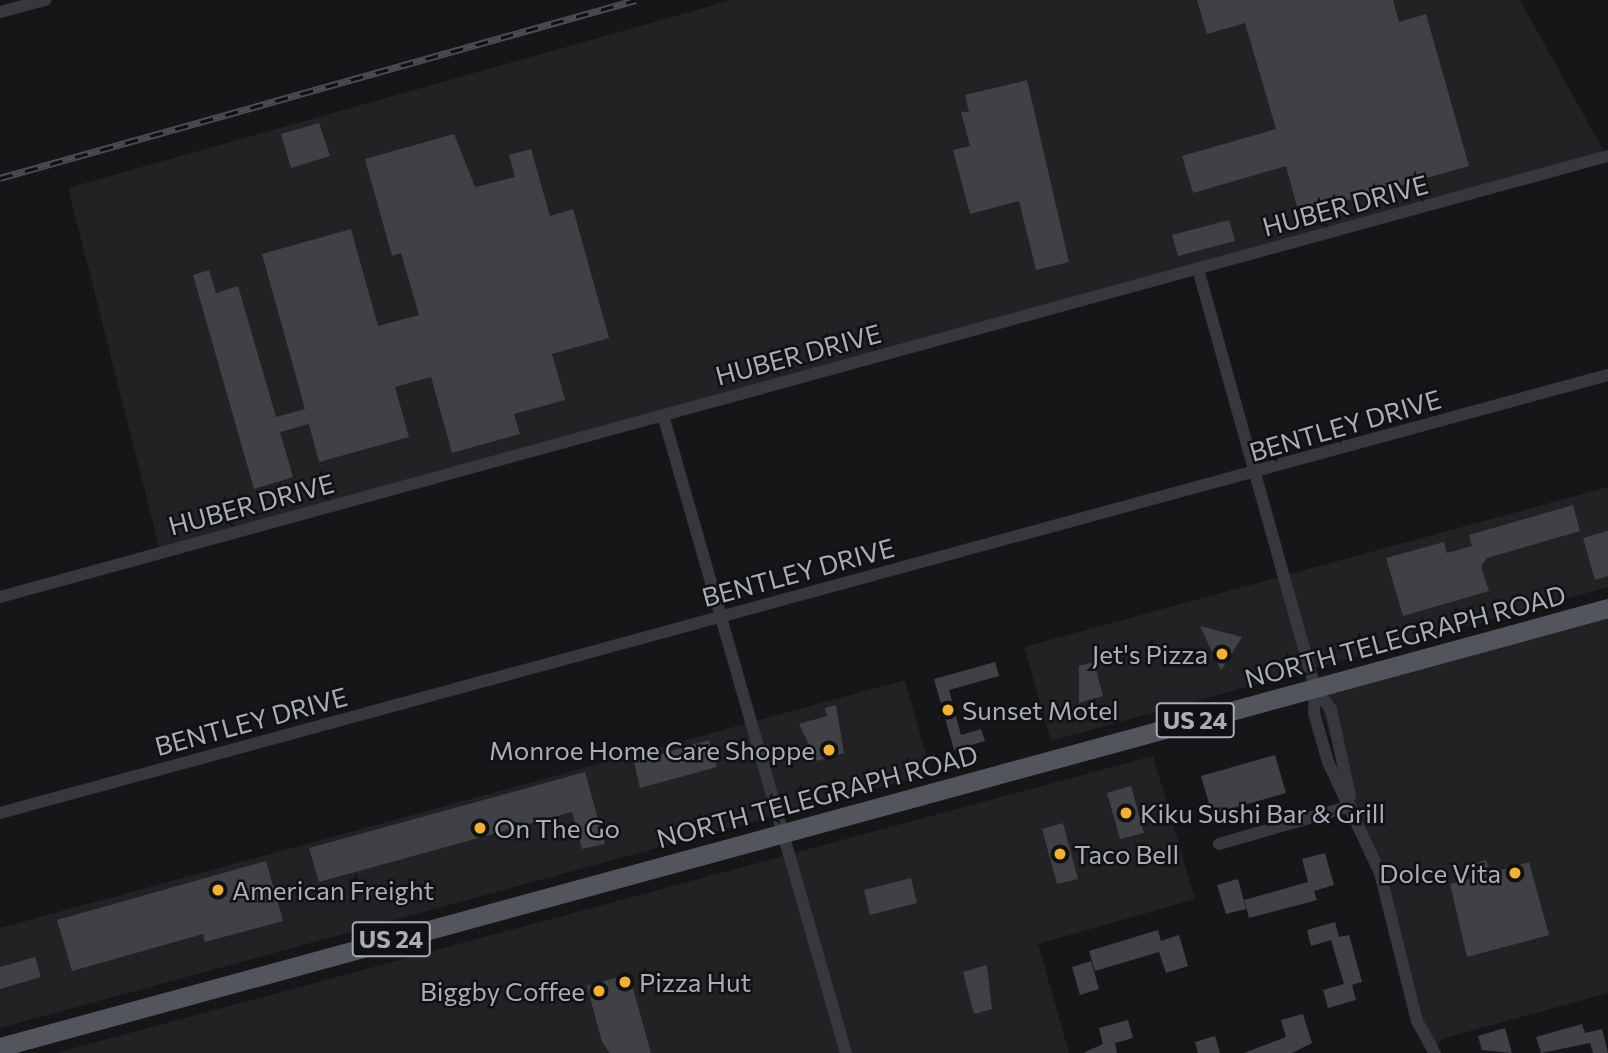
<!DOCTYPE html>
<style>
body{margin:0}
#map{position:relative;width:1608px;height:1053px;overflow:hidden;background:#161618;font-family:Commissioner,sans-serif}
div>[style]{position:absolute}
.built>*{inset:0;background:#222225}
.building>*{inset:0;background:#404145}
.minor>*{height:12px;margin:-6px;padding:0 6px;transform-origin:6px;border-radius:6px;background:#37383d}
.primary>*{height:19px;margin:-9.5px;padding:0 9.5px;transform-origin:9.5px;border-radius:9.5px;background:#53555c}
.rail>*{height:7px;margin-top:-3.5px;transform-origin:0;background:repeating-linear-gradient(90deg,#111113 0 13px,#4a4c52 0 26px);box-sizing:border-box;border-block:2px solid #4a4c52}
.dots>*{width:19px;height:19px;translate:-50% -50%;box-sizing:border-box;border:4px solid #111113;border-radius:50%}
span{translate:-50% -50%;white-space:nowrap;text-align:center;line-height:1.15;-webkit-text-stroke:5px #111113;paint-order:stroke}
.shield-label span{padding:2px 5px;background:#111113;border:2px solid;border-radius:5px;-webkit-text-stroke-width:0}
.shield-label{font-size:24px;color:#a8adb8;font-weight:700}
.street-label{font-size:26px;color:#a8adb8}
.poi-label{font-size:26px;color:#a8adb8}
.right{translate:-100% -50%;text-align:right}
.left{translate:0 -50%;text-align:left}
</style>
<div id="map">
<div class="built">
<i style="clip-path:polygon(732px 0,1520px 0,1607px 157px,160px 550px,68px 188px)"></i>
<i style="clip-path:polygon(1608px 487px,1608px 587px,1051px 741px,1024px 647px)"></i>
<i style="clip-path:polygon(1608px 608px,1608px 993px,1445px 1038px,1431px 1049px,1315px 688px)"></i>
<i style="clip-path:polygon(905px 680px,931px 773px,0 1028px,0 928px)"></i>
<i style="clip-path:polygon(1153px 756px,1195px 899px,1038px 944px,1069px 1053px,56px 1053px)"></i>
</div>
<div class="building">
<i style="clip-path:polygon(1197px 0,1393px 0,1399px 22px,1426px 14px,1469px 166px,1299px 214px,1286px 166px,1193px 193px,1182px 156px,1276px 129px,1245px 23px,1207px 34px)"></i>
<i style="clip-path:polygon(1027px 80px,1069px 262px,1036px 270px,1019px 201px,970px 214px,953px 150px,970px 146px,961px 112px,969px 112px,965px 95px)"></i>
<i style="clip-path:polygon(319px 123px,330px 156px,291px 168px,281px 134px)"></i>
<i style="clip-path:polygon(454px 134px,475px 187px,515px 177px,509px 155px,531px 149px,550px 216px,573px 209px,609px 338px,552px 354px,565px 400px,514px 414px,520px 434px,452px 453px,431px 377px,395px 387px,409px 437px,319px 462px,309px 424px,280px 432px,293px 477px,254px 489px,193px 275px,209px 270px,216px 293px,238px 286px,276px 417px,305px 409px,262px 254px,351px 229px,378px 326px,419px 315px,401px 253px,392px 256px,365px 159px)"></i>
<i style="clip-path:polygon(1229px 220px,1235px 241px,1178px 256px,1172px 235px)"></i>
<i style="clip-path:polygon(1573px 505px,1580px 531px,1487px 558px,1481px 566px,1489px 591px,1403px 616px,1386px 558px,1444px 542px,1447px 553px,1472px 546px,1469px 535px)"></i>
<i style="clip-path:polygon(1608px 531px,1608px 576px,1595px 580px,1583px 538px)"></i>
<i style="clip-path:polygon(1200px 626px,1242px 637px,1221px 671px)"></i>
<i style="clip-path:polygon(995px 662px,999px 676px,949px 690px,961px 735px,981px 729px,985px 741px,954px 750px,934px 679px)"></i>
<i style="clip-path:polygon(1094px 662px,1103px 696px,1079px 703px,1079px 666px)"></i>
<i style="clip-path:polygon(836px 705px,844px 753px,817px 761px,799px 724px,827px 716px,825px 708px)"></i>
<i style="clip-path:polygon(709px 740px,717px 767px,640px 788px,634px 762px)"></i>
<i style="clip-path:polygon(1275px 755px,1286px 793px,1212px 814px,1201px 776px)"></i>
<i style="clip-path:polygon(585px 772px,605px 844px,582px 849px,572px 812px,319px 882px,309px 848px)"></i>
<i style="clip-path:polygon(1131px 786px,1144px 833px,1120px 839px,1107px 793px)"></i>
<i style="clip-path:polygon(1063px 823px,1078px 879px,1057px 884px,1042px 829px)"></i>
<i style="clip-path:polygon(1325px 853px,1334px 885px,1314px 891px,1317px 900px,1249px 918px,1244px 900px,1308px 882px,1302px 859px)"></i>
<i style="clip-path:polygon(1486px 860px,1490px 873px,1529px 862px,1549px 935px,1467px 957px,1450px 884px,1476px 877px,1472px 864px)"></i>
<i style="clip-path:polygon(266px 861px,283px 921px,205px 942px,203px 934px,72px 971px,57px 920px)"></i>
<i style="clip-path:polygon(911px 878px,917px 903px,870px 915px,864px 890px)"></i>
<i style="clip-path:polygon(1238px 879px,1246px 909px,1226px 914px,1217px 885px)"></i>
<i style="clip-path:polygon(1335px 922px,1339px 937px,1349px 935px,1362px 982px,1352px 985px,1356px 1000px,1328px 1008px,1323px 990px,1344px 984px,1331px 940px,1311px 946px,1307px 930px)"></i>
<i style="clip-path:polygon(1158px 930px,1161px 941px,1179px 935px,1188px 966px,1166px 973px,1159px 952px,1095px 971px,1089px 951px)"></i>
<i style="clip-path:polygon(35px 957px,41px 977px,0 989px,0 967px)"></i>
<i style="clip-path:polygon(1091px 961px,1099px 989px,1080px 995px,1072px 967px)"></i>
<i style="clip-path:polygon(987px 965px,992px 1009px,974px 1014px,963px 972px)"></i>
<i style="clip-path:polygon(629px 974px,651px 1053px,610px 1053px,602px 1042px,587px 986px)"></i>
<i style="clip-path:polygon(1303px 1014px,1312px 1043px,1292px 1053px,1244px 1053px,1286px 1037px,1281px 1020px)"></i>
<i style="clip-path:polygon(1128px 1020px,1133px 1038px,1115px 1043px,1117px 1053px,1083px 1053px,1103px 1044px,1099px 1028px)"></i>
<i style="clip-path:polygon(1582px 1024px,1585px 1033px,1602px 1029px,1608px 1053px,1593px 1053px,1590px 1043px,1541px 1053px,1536px 1037px)"></i>
<i style="clip-path:polygon(1505px 1028px,1512px 1053px,1482px 1050px,1478px 1036px)"></i>
<i style="clip-path:polygon(1215px 1036px,1220px 1053px,1198px 1053px,1195px 1042px)"></i>
</div>
<div class="minor">
<i style="left:0;top:12px;width:47px;rotate:-14.9deg"></i>
<i style="left:1198px;top:269px;width:435px;rotate:74.4deg"></i>
<i style="left:1315px;top:688px;width:25px;rotate:92deg"></i>
<i style="left:1314px;top:713px;width:51px;rotate:74.1deg"></i>
<i style="left:1328px;top:762px;width:123px;rotate:64.9deg"></i>
<i style="left:1380px;top:873px;width:153px;rotate:76deg"></i>
<i style="left:1417px;top:1021px;width:37px;rotate:61deg"></i>
<i style="left:663px;top:415px;width:664px;rotate:74deg"></i>
<i style="left:0;top:597px;width:1667px;rotate:-15.34deg"></i>
<i style="left:1315px;top:688px;width:26px;rotate:53deg"></i>
<i style="left:1331px;top:709px;width:89px;rotate:77.7deg"></i>
<i style="left:0;top:813px;width:1667px;rotate:-15.24deg"></i>
<i style="left:1219px;top:844px;width:137px;rotate:-16.1deg"></i>
</div>
<div class="primary">
<i style="left:0;top:1047px;width:1667px;rotate:-15.27deg"></i>
</div>
<div class="rail">
<i style="left:0;top:178px;width:660px;rotate:-15.64deg"></i>
</div>
<div class="dots">
<i style="left:1222px;top:654px;background:#f2b134"></i>
<i style="left:948px;top:710px;background:#f2b134"></i>
<i style="left:829px;top:750px;background:#f2b134"></i>
<i style="left:1126px;top:813px;background:#f2b134"></i>
<i style="left:480px;top:828px;background:#f2b134"></i>
<i style="left:1060px;top:854px;background:#f2b134"></i>
<i style="left:1515px;top:873px;background:#f2b134"></i>
<i style="left:218px;top:890px;background:#f2b134"></i>
<i style="left:625px;top:982px;background:#f2b134"></i>
<i style="left:599px;top:991px;background:#f2b134"></i>
</div>
<div class="shield-label">
<span style="left:1195px;top:720px">US 24</span>
<span style="left:391px;top:939px">US 24</span>
</div>
<div class="street-label">
<span style="left:1345px;top:205px;rotate:-15deg">HUBER DRIVE</span>
<span style="left:798px;top:354px;rotate:-15deg">HUBER DRIVE</span>
<span style="left:1345px;top:425px;rotate:-16deg">BENTLEY DRIVE</span>
<span style="left:251px;top:504px;rotate:-15deg">HUBER DRIVE</span>
<span style="left:798px;top:572px;rotate:-15deg">BENTLEY DRIVE</span>
<span style="left:1405px;top:636px;rotate:-15deg">NORTH TELEGRAPH ROAD</span>
<span style="left:251px;top:721px;rotate:-15deg">BENTLEY DRIVE</span>
<span style="left:817px;top:796px;rotate:-15deg">NORTH TELEGRAPH ROAD</span>
</div>
<div class="poi-label">
<span class="right" style="left:1208px;top:654px">Jet's Pizza</span>
<span class="left" style="left:962px;top:710px">Sunset Motel</span>
<span class="right" style="left:815px;top:750px">Monroe Home Care Shoppe</span>
<span class="left" style="left:1140px;top:813px">Kiku Sushi Bar &amp; Grill</span>
<span class="left" style="left:494px;top:828px">On The Go</span>
<span class="left" style="left:1074px;top:854px">Taco Bell</span>
<span class="right" style="left:1501px;top:873px">Dolce Vita</span>
<span class="left" style="left:232px;top:890px">American Freight</span>
<span class="left" style="left:639px;top:982px">Pizza Hut</span>
<span class="right" style="left:585px;top:991px">Biggby Coffee</span>
</div>
</div>
